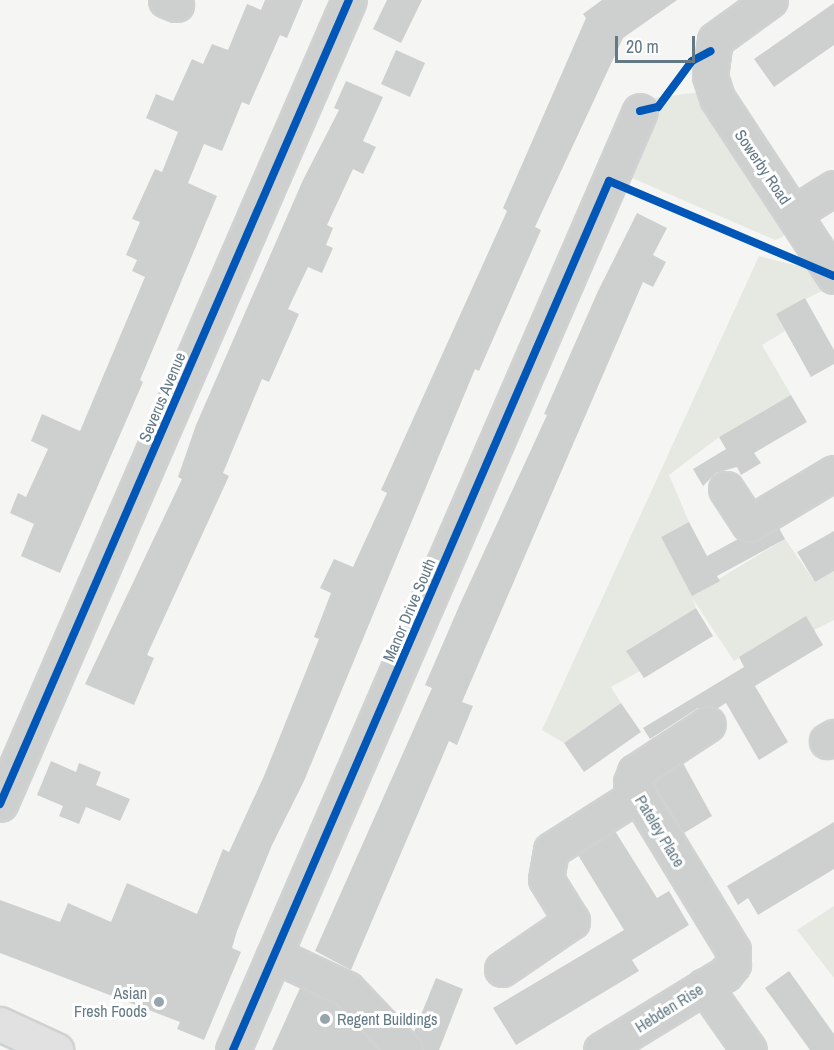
<!DOCTYPE html>
<style>
body{margin:0}
#map{position:relative;width:834px;height:1050px;overflow:hidden;background:#f5f5f3;font-family:"Archivo Narrow",sans-serif}
div>[style]{position:absolute}
.green>*{inset:0;background:#e5e9e1}
.building>*{inset:0;background:#ced0d0}
.roads{filter:drop-shadow(2px 0 #d0d2d2) drop-shadow(-2px 0 #d0d2d2) drop-shadow(0 2px #d0d2d2) drop-shadow(0 -2px #d0d2d2)}
.minor>*{height:33px;margin:-16.5px;padding:0 16.5px;transform-origin:16.5px;border-radius:16.5px;background:#ced0d0}
.major>*{height:33px;margin:-16.5px;padding:0 16.5px;transform-origin:16.5px;border-radius:16.5px;background:#e1e1e2}
.cycleway>*{height:8px;margin:-4px;padding:0 4px;transform-origin:4px;border-radius:4px;background:#0057b8}
.dots>*{width:16px;height:16px;translate:-50% -50%;box-sizing:border-box;border:3px solid #fff;border-radius:50%}
span{translate:-50% -50%;white-space:nowrap;text-align:center;line-height:1.15;-webkit-text-stroke:6px #fff;paint-order:stroke}
.street-label{font-size:16px;color:#637a86}
.poi-label{font-size:16px;color:#637a86}
.right{translate:-100% -50%;text-align:right}
.left{translate:0 -50%;text-align:left}
.scale{position:absolute;left:615px;top:36px;width:80px;height:27px;box-sizing:border-box;border:3px solid #637a86;border-top:0;padding-left:8px;font-size:18px;line-height:21px;white-space:nowrap;color:#637a86;-webkit-text-stroke:4px #fff;paint-order:stroke}
</style>
<div id="map">
<div class="green">
<i style="clip-path:polygon(701px 92px,786px 232px,782px 237px,775px 240px,623px 174px,653px 98px)"></i>
<i style="clip-path:polygon(759px 256px,806px 268px,824px 290px,776px 314px,785px 331px,762px 345px,791px 395px,719px 437px,669px 475px,689px 522px,661px 537px,692px 595px,785px 539px,815px 582px,834px 571px,834px 620px,814px 630px,806px 617px,734px 661px,693px 599px,696px 608px,627px 650px,640px 671px,611px 687px,621px 703px,564px 743px,542px 730px)"></i>
<i style="clip-path:polygon(834px 906px,834px 978px,797px 930px)"></i>
</div>
<div class="building">
<i style="clip-path:polygon(265px 0,303px 0,287px 38px,280px 35px,249px 105px,242px 102px,222px 151px,204px 144px,188px 183px,217px 196px,140px 380px,143px 382px,60px 573px,21px 556px,34px 524px,10px 513px,18px 493px,26px 497px,48px 449px,31px 441px,42px 414px,80px 431px,145px 277px,132px 271px,137px 260px,126px 255px,140px 222px,132px 219px,155px 169px,162px 172px,178px 132px,146px 118px,156px 94px,173px 101px,192px 59px,203px 64px,212px 44px,228px 50px,247px 4px,261px 10px)"></i>
<i style="clip-path:polygon(387px 0,422px 0,401px 43px,373px 29px)"></i>
<i style="clip-path:polygon(602px 0,677px 0,623px 38px,535px 227px,541px 230px,479px 371px,475px 369px,304px 781px,272px 845px,237px 931px,232px 948px,241px 952px,204px 1040px,177px 1029px,180px 1022px,0 953px,0 900px,60px 922px,68px 903px,111px 922px,127px 883px,197px 914px,223px 849px,229px 852px,264px 776px,319px 639px,314px 637px,331px 593px,320px 588px,334px 559px,353px 567px,387px 493px,381px 490px,507px 211px,503px 208px,586px 18px,583px 14px)"></i>
<i style="clip-path:polygon(834px 3px,834px 45px,774px 87px,754px 59px)"></i>
<i style="clip-path:polygon(396px 50px,425px 63px,410px 97px,381px 84px)"></i>
<i style="clip-path:polygon(346px 81px,383px 97px,363px 141px,376px 147px,363px 174px,353px 169px,327px 225px,333px 228px,326px 245px,333px 248px,322px 273px,308px 267px,288px 309px,299px 314px,269px 382px,262px 379px,223px 473px,229px 476px,147px 655px,154px 658px,134px 705px,85px 684px,182px 479px,178px 477px,196px 425px,303px 180px,339px 110px,334px 108px)"></i>
<i style="clip-path:polygon(637px 213px,667px 228px,653px 255px,666px 262px,653px 287px,643px 282px,462px 702px,473px 706px,457px 745px,449px 741px,351px 970px,315px 951px,432px 688px,425px 685px,460px 604px,547px 415px,544px 414px,598px 291px)"></i>
<i style="clip-path:polygon(805px 298px,834px 350px,834px 364px,811px 377px,776px 314px)"></i>
<i style="clip-path:polygon(791px 395px,807px 422px,754px 453px,761px 463px,741px 475px,737px 467px,716px 473px,703px 486px,693px 469px,726px 449px,719px 437px)"></i>
<i style="clip-path:polygon(689px 522px,707px 556px,738px 539px,750px 543px,779px 528px,785px 539px,717px 576px,720px 581px,692px 596px,661px 537px)"></i>
<i style="clip-path:polygon(834px 531px,834px 571px,815px 582px,797px 552px)"></i>
<i style="clip-path:polygon(696px 608px,713px 636px,644px 678px,626px 651px)"></i>
<i style="clip-path:polygon(806px 616px,823px 645px,755px 686px,788px 742px,759px 760px,726px 703px,718px 708px,698px 708px,650px 739px,643px 728px,744px 667px,739px 657px)"></i>
<i style="clip-path:polygon(621px 703px,641px 732px,584px 772px,564px 743px)"></i>
<i style="clip-path:polygon(51px 761px,76px 772px,79px 763px,101px 772px,96px 785px,130px 799px,120px 821px,86px 807px,79px 824px,59px 816px,63px 806px,37px 795px)"></i>
<i style="clip-path:polygon(683px 763px,712px 816px,684px 833px,653px 783px)"></i>
<i style="clip-path:polygon(834px 822px,834px 869px,758px 915px,748px 898px,738px 905px,727px 886px)"></i>
<i style="clip-path:polygon(615px 831px,657px 898px,669px 891px,689px 925px,632px 960px,639px 971px,516px 1045px,493px 1008px,624px 930px,578px 855px)"></i>
<i style="clip-path:polygon(789px 971px,834px 1034px,834px 1050px,810px 1050px,765px 988px)"></i>
<i style="clip-path:polygon(436px 978px,463px 989px,439px 1050px,423px 1050px,414px 1032px)"></i>
<i style="clip-path:polygon(300px 988px,336px 1004px,379px 1050px,272px 1050px)"></i>
</div>
<div class="roads">
<div class="minor">
<i style="left:166px;top:0;width:11px;rotate:22deg"></i>
<i style="left:770px;top:0;width:68px;rotate:144deg"></i>
<i style="left:715px;top:40px;width:36px;rotate:98deg"></i>
<i style="left:710px;top:76px;width:23px;rotate:72deg"></i>
<i style="left:717px;top:98px;width:213px;rotate:56.7deg"></i>
<i style="left:794px;top:213px;width:47px;rotate:-32deg"></i>
<i style="left:726px;top:489px;width:42px;rotate:56.7deg"></i>
<i style="left:749px;top:524px;width:99px;rotate:-31deg"></i>
<i style="left:827px;top:741px;width:8px;rotate:-30deg"></i>
<i style="left:0;top:804px;width:876px;rotate:-66.54deg"></i>
<i style="left:274px;top:955px;width:81px;rotate:25deg"></i>
<i style="left:347px;top:989px;width:84px;rotate:46.4deg"></i>
<i style="left:502px;top:969px;width:85px;rotate:-34.4deg"></i>
<i style="left:572px;top:921px;width:49px;rotate:-121.8deg"></i>
<i style="left:546px;top:879px;width:29px;rotate:-80deg"></i>
<i style="left:551px;top:850px;width:102px;rotate:-32.6deg"></i>
<i style="left:704px;top:986px;width:78px;rotate:54.9deg"></i>
<i style="left:233px;top:1050px;width:1023px;rotate:-66.57deg"></i>
<i style="left:601px;top:1050px;width:145px;rotate:-31.5deg"></i>
<i style="left:725px;top:974px;width:13px;rotate:-51deg"></i>
<i style="left:733px;top:964px;width:14px;rotate:-90deg"></i>
<i style="left:733px;top:950px;width:196px;rotate:-121.4deg"></i>
<i style="left:631px;top:783px;width:12px;rotate:-70deg"></i>
<i style="left:635px;top:772px;width:87px;rotate:-33.3deg"></i>
</div>
<div class="major">
<i style="left:0;top:1024px;width:62px;rotate:24.9deg"></i>
</div>
</div>
<div class="cycleway">
<i style="left:640px;top:111px;width:18px;rotate:-13deg"></i>
<i style="left:658px;top:107px;width:57px;rotate:-53.5deg"></i>
<i style="left:692px;top:61px;width:21px;rotate:-28deg"></i>
<i style="left:0;top:804px;width:876px;rotate:-66.54deg"></i>
<i style="left:233px;top:1050px;width:947px;rotate:-66.6deg"></i>
<i style="left:609px;top:181px;width:244px;rotate:22.9deg"></i>
</div>
<div class="dots">
<i style="left:159px;top:1002px;background:#96a5ac"></i>
<i style="left:325px;top:1019px;background:#96a5ac"></i>
</div>
<div class="street-label">
<span style="left:763px;top:167px;rotate:56deg">Sowerby Road</span>
<span style="left:162px;top:397px;rotate:-67deg">Severus Avenue</span>
<span style="left:409px;top:610px;rotate:-67deg">Manor Drive South</span>
<span style="left:660px;top:831px;rotate:59deg">Pateley Place</span>
<span style="left:669px;top:1008px;rotate:-32deg">Hebden Rise</span>
</div>
<div class="poi-label">
<span class="right" style="left:147px;top:1002px">Asian<br>Fresh Foods</span>
<span class="left" style="left:337px;top:1019px">Regent Buildings</span>
</div>
<div class="scale">20 m</div>
</div>
